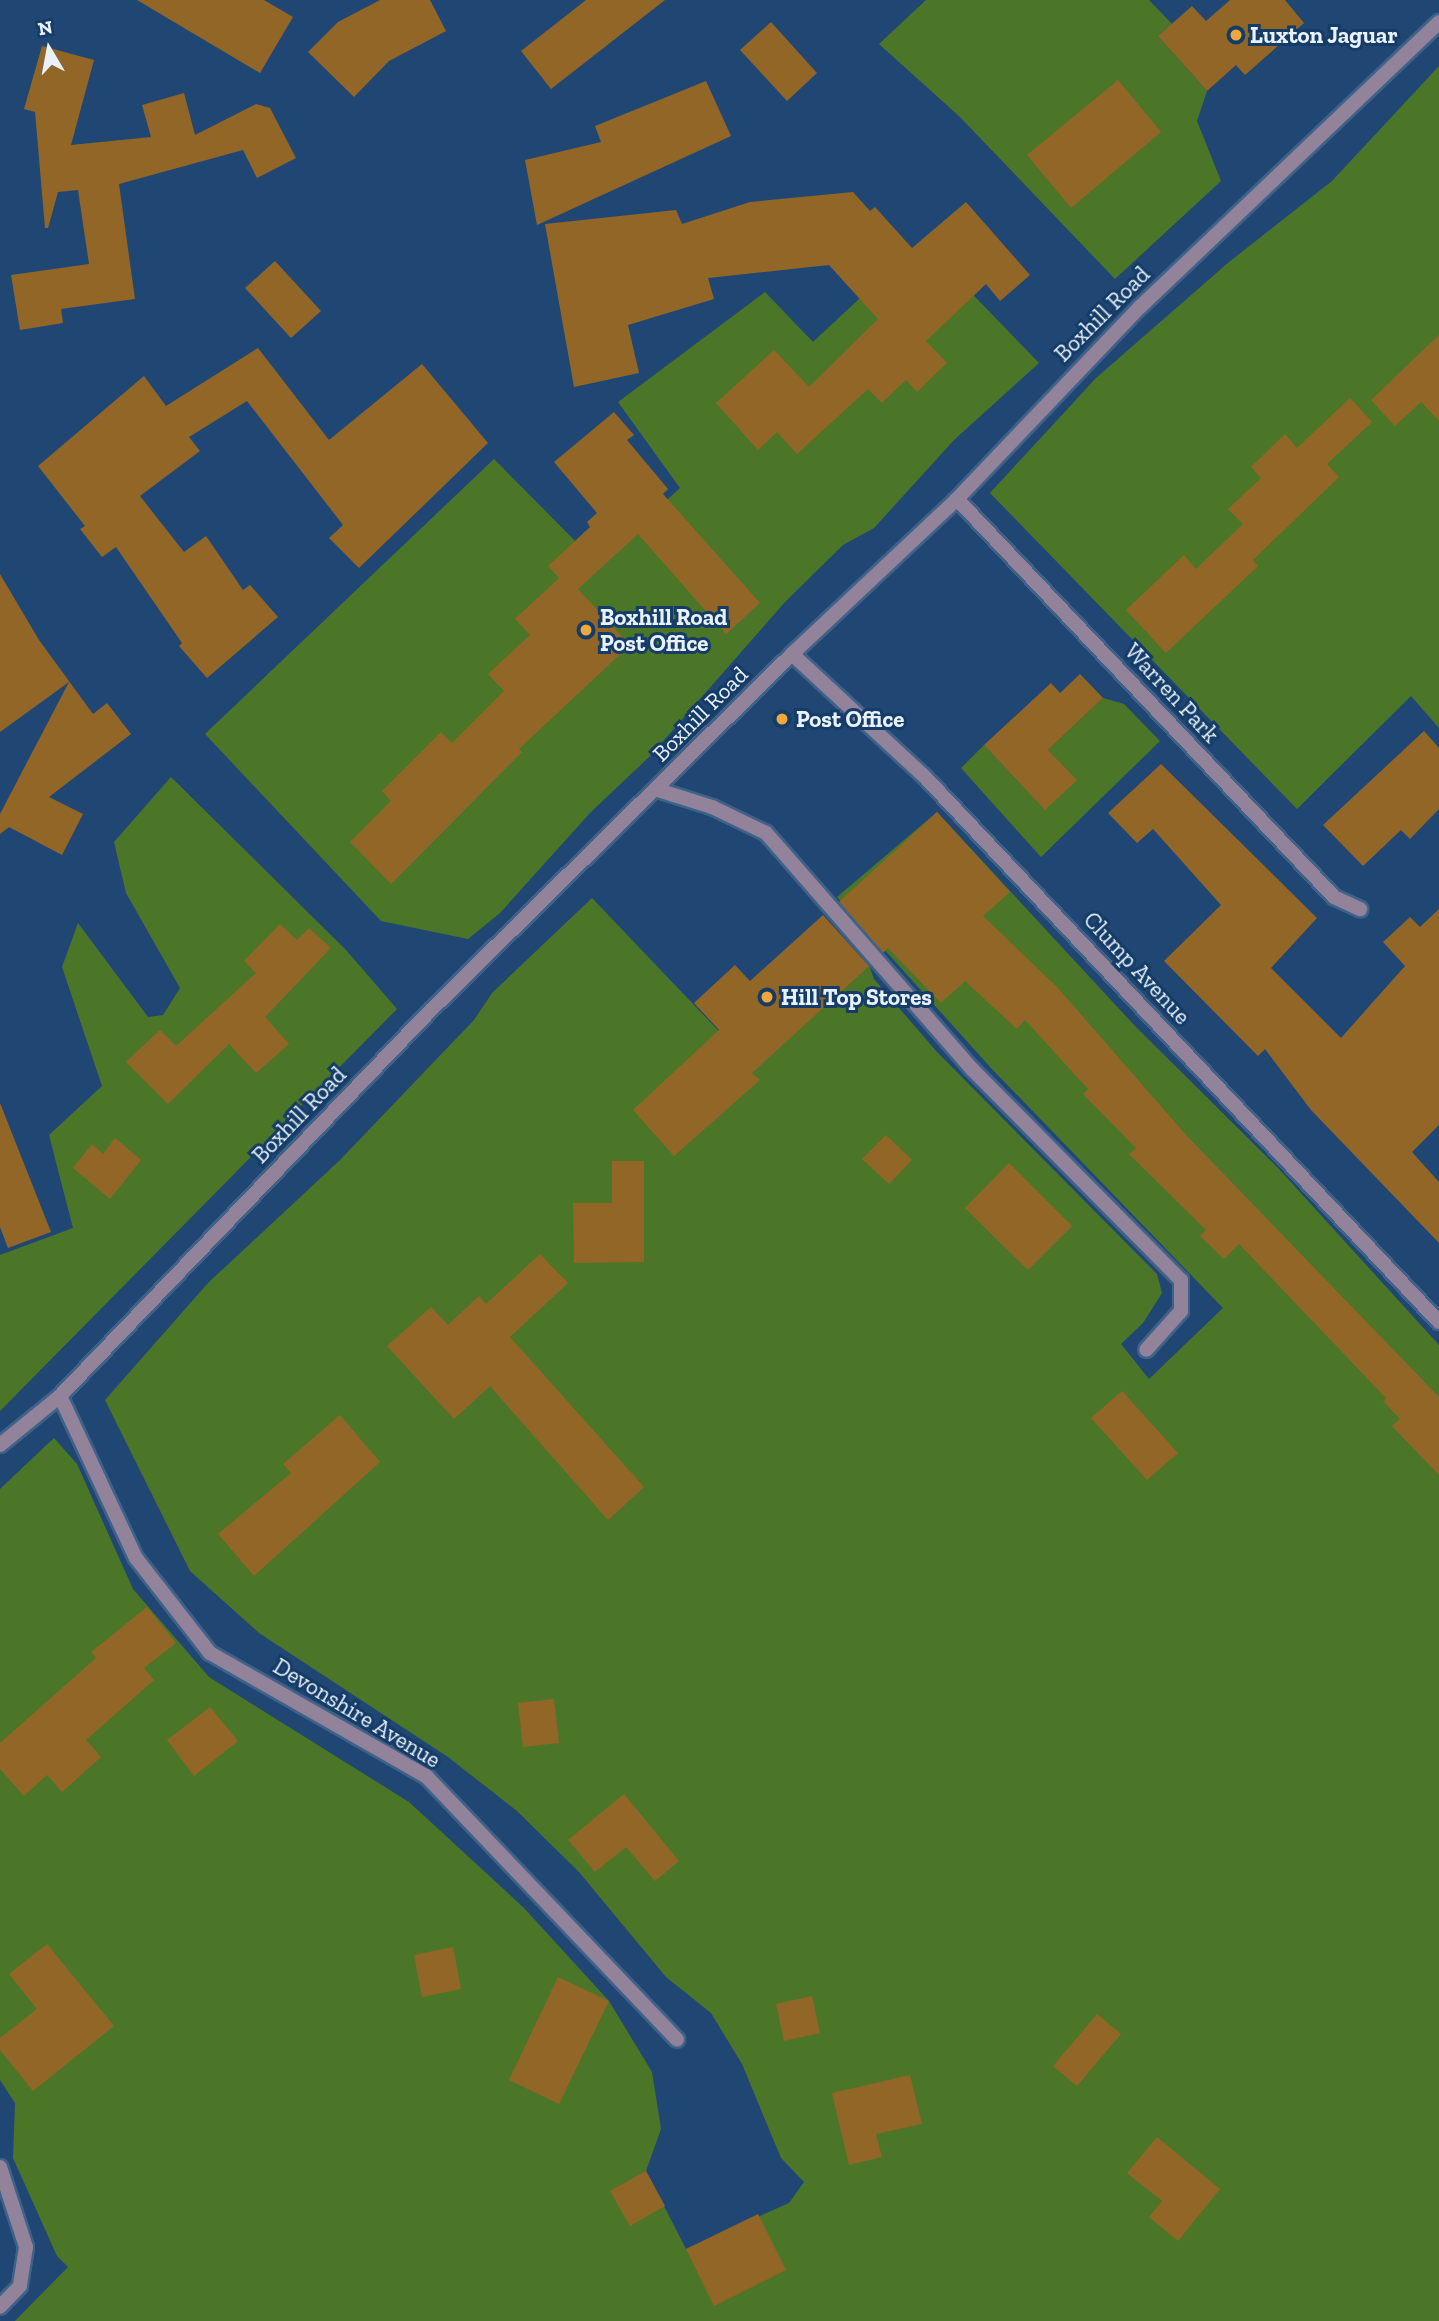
<!DOCTYPE html>
<style>
body{margin:0}
#map{position:relative;width:1439px;height:2321px;overflow:hidden;background:#204773;font-family:"Zilla Slab",serif}
div>[style]{position:absolute}
.green>*{inset:0;background:#4c7627}
.building>*{inset:0;background:#926626}
.roads{filter:drop-shadow(2px 0 #406289) drop-shadow(-2px 0 #406289) drop-shadow(0 2px #406289) drop-shadow(0 -2px #406289)}
.minor>*{height:14px;margin:-7px;padding:0 7px;transform-origin:7px;border-radius:7px;background:#92839b}
.dots>*{width:19px;height:19px;translate:-50% -50%;box-sizing:border-box;border:4px solid #143c67;border-radius:50%}
span{translate:-50% -50%;white-space:nowrap;text-align:center;line-height:1.15;-webkit-text-stroke:6px #143c67;paint-order:stroke}
.poi-label{font-size:23px;color:#e9f2fc;font-weight:700}
.left{translate:0 -50%;text-align:left}
.street-label{font-size:23px;color:#e9f2fc}
.north{position:absolute;left:14px;top:14px;width:70px;height:70px;-webkit-text-stroke:5px #143c67;paint-order:stroke;rotate:350deg;font-size:19px;font-weight:700;line-height:28px;text-align:center;color:#e9f2fc}
.north::after{content:'';display:block;margin:auto;width:24px;height:32px;background:#e9f2fc;clip-path:polygon(50% 0,100% 100%,50% 72%,0 100%)}
</style>
<div id="map">
<div class="green">
<i style="clip-path:polygon(926px 0,1149px 0,1172px 24px,1158px 36px,1207px 91px,1197px 121px,1221px 181px,1115px 279px,960px 117px,879px 44px)"></i>
<i style="clip-path:polygon(1439px 66px,1439px 728px,1411px 696px,1297px 809px,990px 493px,1096px 378px,1229px 262px,1332px 181px)"></i>
<i style="clip-path:polygon(921px 241px,1039px 363px,954px 440px,874px 528px,843px 545px,785px 602px,650px 756px,590px 813px,500px 913px,468px 939px,381px 921px,205px 734px,494px 459px,597px 563px,680px 488px,618px 402px,765px 292px,813px 342px)"></i>
<i style="clip-path:polygon(1103px 698px,1124px 704px,1160px 741px,1041px 857px,961px 768px,984px 745px,1045px 809px,1076px 780px,1048px 750px)"></i>
<i style="clip-path:polygon(171px 777px,346px 950px,397px 1009px,0 1411px,0 1255px,73px 1228px,49px 1135px,102px 1086px,62px 967px,78px 923px,148px 1017px,163px 1015px,180px 988px,126px 893px,114px 842px)"></i>
<i style="clip-path:polygon(937px 812px,1135px 1026px,1278px 1168px,1439px 1345px,1439px 2321px,15px 2321px,68px 2267px,57px 2256px,13px 2158px,15px 2103px,0 2080px,0 1489px,54px 1438px,77px 1464px,133px 1589px,209px 1677px,409px 1802px,524px 1908px,609px 2001px,652px 2072px,661px 2129px,646px 2171px,686px 2249px,789px 2203px,804px 2182px,781px 2158px,742px 2064px,711px 2013px,666px 1977px,579px 1872px,517px 1811px,448px 1757px,259px 1633px,190px 1571px,105px 1400px,208px 1283px,340px 1160px,474px 1020px,492px 993px,592px 898px,755px 1069px,869px 965px,874px 979px,937px 1052px,1157px 1274px,1162px 1293px,1143px 1323px,1121px 1344px,1149px 1379px,1223px 1308px,991px 1068px,837px 897px)"></i>
</div>
<div class="building">
<i style="clip-path:polygon(137px 0,264px 0,293px 17px,260px 73px)"></i>
<i style="clip-path:polygon(380px 0,430px 0,446px 31px,389px 61px,354px 97px,308px 52px,338px 22px)"></i>
<i style="clip-path:polygon(586px 0,665px 0,551px 89px,521px 51px)"></i>
<i style="clip-path:polygon(1230px 0,1285px 0,1304px 23px,1245px 75px,1236px 65px,1207px 91px,1158px 36px,1192px 6px,1206px 21px)"></i>
<i style="clip-path:polygon(771px 22px,817px 73px,787px 101px,740px 50px)"></i>
<i style="clip-path:polygon(42px 46px,94px 60px,71px 145px,151px 137px,142px 105px,184px 93px,195px 135px,256px 104px,270px 108px,296px 158px,257px 178px,243px 150px,119px 184px,135px 299px,61px 309px,63px 323px,20px 330px,11px 275px,89px 264px,78px 190px,58px 192px,48px 228px,45px 228px,35px 112px,24px 109px)"></i>
<i style="clip-path:polygon(1118px 80px,1161px 132px,1071px 208px,1027px 155px)"></i>
<i style="clip-path:polygon(706px 81px,731px 136px,537px 225px,525px 160px,601px 142px,595px 126px)"></i>
<i style="clip-path:polygon(853px 192px,870px 211px,875px 207px,912px 248px,966px 202px,1030px 275px,1000px 301px,986px 284px,926px 341px,947px 363px,917px 392px,906px 380px,882px 403px,868px 389px,797px 454px,777px 432px,758px 450px,716px 403px,774px 350px,809px 387px,878px 319px,829px 265px,708px 278px,714px 299px,628px 325px,639px 373px,574px 387px,545px 224px,676px 210px,682px 224px,750px 202px)"></i>
<i style="clip-path:polygon(275px 261px,321px 311px,291px 338px,245px 288px)"></i>
<i style="clip-path:polygon(1439px 335px,1439px 421px,1421px 402px,1395px 426px,1371px 400px)"></i>
<i style="clip-path:polygon(258px 348px,329px 440px,422px 364px,488px 443px,359px 568px,329px 538px,343px 525px,247px 401px,189px 437px,200px 451px,140px 496px,184px 552px,206px 536px,243px 590px,250px 585px,278px 617px,207px 678px,179px 646px,182px 643px,116px 547px,102px 557px,80px 529px,85px 526px,38px 466px,144px 376px,166px 406px)"></i>
<i style="clip-path:polygon(1350px 398px,1372px 422px,1327px 464px,1339px 477px,1253px 560px,1258px 566px,1166px 653px,1126px 610px,1184px 555px,1196px 569px,1243px 524px,1228px 509px,1261px 478px,1251px 467px,1285px 434px,1297px 448px)"></i>
<i style="clip-path:polygon(614px 412px,634px 435px,627px 440px,668px 489px,663px 494px,760px 603px,726px 634px,638px 534px,578px 589px,630px 645px,519px 749px,522px 752px,391px 884px,350px 842px,391px 801px,382px 791px,441px 732px,452px 743px,504px 691px,488px 674px,530px 635px,515px 619px,559px 578px,548px 566px,590px 527px,587px 522px,597px 513px,554px 462px)"></i>
<i style="clip-path:polygon(0 574px,39px 640px,93px 714px,107px 703px,131px 734px,49px 797px,83px 814px,62px 855px,9px 827px,0 834px,0 814px,69px 682px,0 732px)"></i>
<i style="clip-path:polygon(1080px 674px,1103px 698px,1048px 750px,1077px 780px,1045px 810px,984px 745px,1051px 683px,1060px 693px)"></i>
<i style="clip-path:polygon(1424px 731px,1439px 748px,1439px 809px,1410px 839px,1401px 830px,1363px 866px,1323px 825px)"></i>
<i style="clip-path:polygon(1161px 764px,1317px 918px,1271px 968px,1341px 1038px,1405px 966px,1383px 942px,1410px 917px,1420px 927px,1439px 909px,1439px 1125px,1412px 1152px,1439px 1182px,1439px 1243px,1311px 1110px,1265px 1049px,1258px 1056px,1164px 961px,1221px 905px,1153px 829px,1137px 843px,1108px 813px)"></i>
<i style="clip-path:polygon(937px 812px,1010px 892px,983px 916px,1057px 987px,1187px 1136px,1439px 1397px,1439px 1475px,1392px 1426px,1400px 1419px,1383px 1401px,1386px 1398px,1239px 1244px,1224px 1259px,1200px 1236px,1206px 1230px,1129px 1154px,1136px 1148px,1083px 1094px,1088px 1089px,1025px 1020px,1017px 1029px,965px 981px,941px 1003px,888px 948px,883px 953px,839px 902px)"></i>
<i style="clip-path:polygon(823px 915px,869px 966px,752px 1073px,760px 1080px,674px 1156px,633px 1110px,719px 1030px,694px 1003px,735px 965px,750px 981px)"></i>
<i style="clip-path:polygon(280px 924px,297px 940px,309px 928px,331px 948px,265px 1017px,289px 1044px,256px 1073px,229px 1044px,168px 1104px,126px 1062px,160px 1030px,176px 1046px,256px 973px,244px 961px)"></i>
<i style="clip-path:polygon(0 1103px,51px 1232px,8px 1248px,0 1227px)"></i>
<i style="clip-path:polygon(886px 1135px,912px 1160px,889px 1184px,862px 1159px)"></i>
<i style="clip-path:polygon(115px 1138px,141px 1160px,110px 1199px,73px 1168px,92px 1144px,103px 1154px)"></i>
<i style="clip-path:polygon(612px 1161px,644px 1161px,644px 1262px,574px 1263px,573px 1203px,612px 1203px)"></i>
<i style="clip-path:polygon(1009px 1163px,1072px 1226px,1028px 1270px,965px 1208px)"></i>
<i style="clip-path:polygon(540px 1254px,568px 1283px,510px 1337px,644px 1487px,608px 1520px,490px 1386px,454px 1419px,387px 1346px,431px 1307px,448px 1325px,479px 1296px,486px 1304px)"></i>
<i style="clip-path:polygon(1122px 1391px,1178px 1453px,1147px 1480px,1091px 1418px)"></i>
<i style="clip-path:polygon(340px 1415px,380px 1462px,254px 1576px,218px 1534px,291px 1473px,283px 1464px)"></i>
<i style="clip-path:polygon(147px 1607px,176px 1643px,144px 1668px,154px 1680px,86px 1740px,101px 1757px,62px 1792px,47px 1775px,24px 1796px,0 1769px,0 1743px,96px 1658px,91px 1652px)"></i>
<i style="clip-path:polygon(554px 1699px,559px 1743px,523px 1747px,518px 1703px)"></i>
<i style="clip-path:polygon(210px 1707px,238px 1741px,194px 1776px,167px 1740px)"></i>
<i style="clip-path:polygon(624px 1794px,679px 1861px,655px 1881px,626px 1847px,595px 1872px,568px 1840px)"></i>
<i style="clip-path:polygon(47px 1944px,114px 2026px,33px 2091px,0 2050px,0 2038px,37px 2009px,9px 1974px)"></i>
<i style="clip-path:polygon(453px 1947px,461px 1989px,422px 1997px,414px 1955px)"></i>
<i style="clip-path:polygon(558px 1977px,609px 2001px,559px 2104px,509px 2080px)"></i>
<i style="clip-path:polygon(812px 1996px,820px 2033px,784px 2041px,776px 2004px)"></i>
<i style="clip-path:polygon(1097px 2014px,1121px 2034px,1077px 2086px,1053px 2066px)"></i>
<i style="clip-path:polygon(910px 2075px,922px 2124px,876px 2134px,882px 2157px,849px 2165px,832px 2093px)"></i>
<i style="clip-path:polygon(1157px 2137px,1220px 2189px,1178px 2241px,1149px 2217px,1162px 2201px,1127px 2173px)"></i>
<i style="clip-path:polygon(646px 2171px,665px 2206px,630px 2226px,610px 2191px)"></i>
<i style="clip-path:polygon(758px 2214px,786px 2270px,714px 2306px,686px 2249px)"></i>
</div>
<div class="roads">
<div class="minor">
<i style="left:957px;top:499px;width:548px;rotate:46.55deg"></i>
<i style="left:1334px;top:897px;width:29px;rotate:25deg"></i>
<i style="left:792px;top:654px;width:181px;rotate:42.8deg"></i>
<i style="left:925px;top:777px;width:749px;rotate:46.68deg"></i>
<i style="left:658px;top:790px;width:57px;rotate:17.5deg"></i>
<i style="left:712px;top:807px;width:60px;rotate:25.7deg"></i>
<i style="left:766px;top:833px;width:313px;rotate:48.9deg"></i>
<i style="left:972px;top:1069px;width:297px;rotate:45.3deg"></i>
<i style="left:1181px;top:1280px;width:31px;rotate:90deg"></i>
<i style="left:1181px;top:1311px;width:52px;rotate:131.9deg"></i>
<i style="left:60px;top:1396px;width:179px;rotate:64.9deg"></i>
<i style="left:136px;top:1558px;width:120px;rotate:52.1deg"></i>
<i style="left:210px;top:1653px;width:249px;rotate:29.7deg"></i>
<i style="left:426px;top:1776px;width:364px;rotate:46.4deg"></i>
<i style="left:0;top:1445px;width:77px;rotate:-39.2deg"></i>
<i style="left:60px;top:1396px;width:534px;rotate:-46.14deg"></i>
<i style="left:430px;top:1011px;width:508px;rotate:-44.6deg"></i>
<i style="left:792px;top:654px;width:226px;rotate:-43.2deg"></i>
<i style="left:957px;top:499px;width:265px;rotate:-46.4deg"></i>
<i style="left:1140px;top:307px;width:413px;rotate:-43.6deg"></i>
<i style="left:0;top:2167px;width:84px;rotate:72deg"></i>
<i style="left:26px;top:2247px;width:39px;rotate:99deg"></i>
<i style="left:20px;top:2286px;width:29px;rotate:134deg"></i>
</div>
</div>
<div class="dots">
<i style="left:1236px;top:35px;background:#eea73d"></i>
<i style="left:586px;top:630px;background:#eea73d"></i>
<i style="left:782px;top:719px;background:#eea73d"></i>
<i style="left:767px;top:997px;background:#eea73d"></i>
</div>
<div class="poi-label">
<span class="left" style="left:1250px;top:35px">Luxton Jaguar</span>
<span class="left" style="left:600px;top:630px">Boxhill Road<br>Post Office</span>
<span class="left" style="left:796px;top:719px">Post Office</span>
<span class="left" style="left:781px;top:997px">Hill Top Stores</span>
</div>
<div class="street-label">
<span style="left:1102px;top:314px;rotate:-45deg">Boxhill Road</span>
<span style="left:1172px;top:693px;rotate:47deg">Warren Park</span>
<span style="left:700px;top:714px;rotate:-45deg">Boxhill Road</span>
<span style="left:1137px;top:968px;rotate:47deg">Clump Avenue</span>
<span style="left:299px;top:1115px;rotate:-46deg">Boxhill Road</span>
<span style="left:357px;top:1713px;rotate:31deg">Devonshire Avenue</span>
</div>
<div class="north">N</div>
</div>
